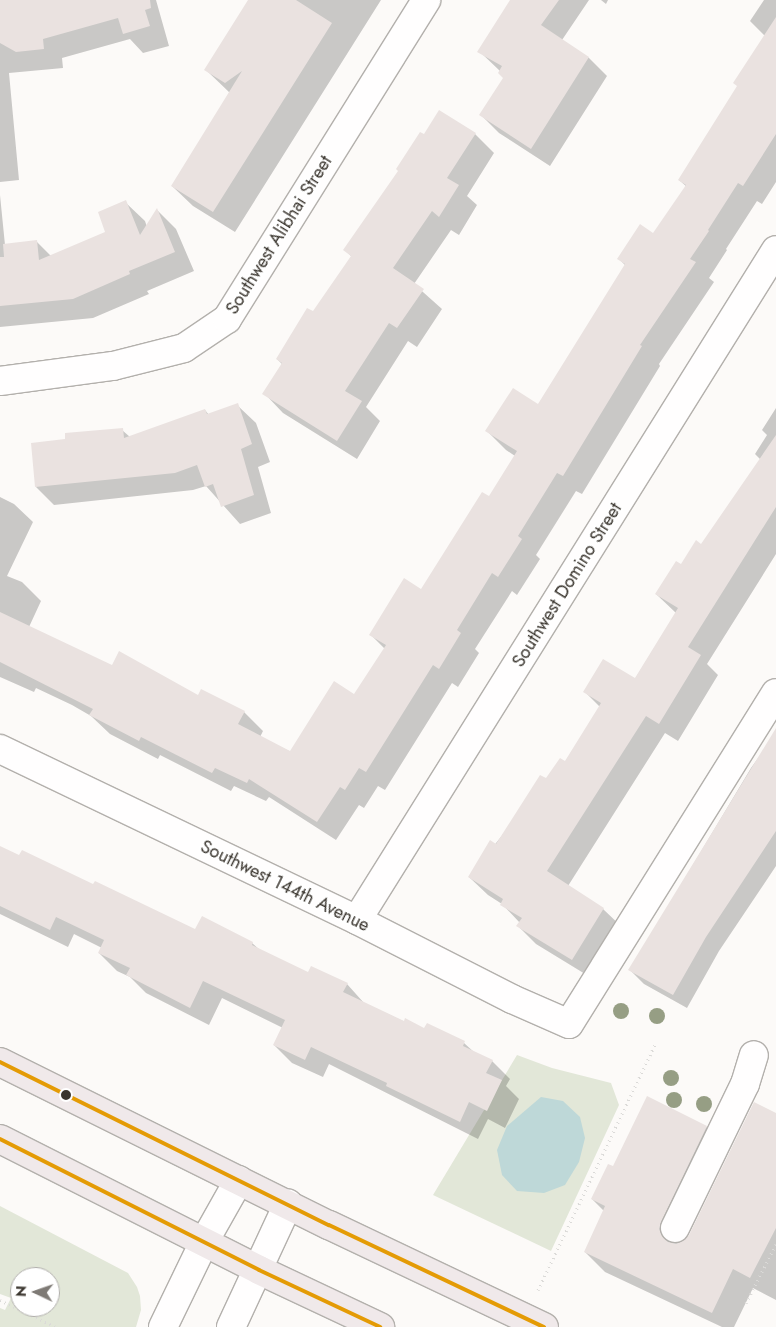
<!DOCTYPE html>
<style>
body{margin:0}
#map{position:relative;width:776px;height:1327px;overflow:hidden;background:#fcfaf8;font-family:Jost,sans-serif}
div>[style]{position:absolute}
.green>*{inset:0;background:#e2e7d8}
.water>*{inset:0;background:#bed8d8}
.shadow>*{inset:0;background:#0003}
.building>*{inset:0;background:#eae2e0}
.path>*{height:3px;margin-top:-1.5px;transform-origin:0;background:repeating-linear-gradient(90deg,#dbdad8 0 1px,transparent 0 5px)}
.roads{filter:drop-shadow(1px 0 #b3b0ac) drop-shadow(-1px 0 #b3b0ac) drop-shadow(0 1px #b3b0ac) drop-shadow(0 -1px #b3b0ac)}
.minor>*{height:28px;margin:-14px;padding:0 14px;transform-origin:14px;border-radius:14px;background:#fffefe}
.major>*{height:28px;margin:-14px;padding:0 14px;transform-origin:14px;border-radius:14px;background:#f0e9ea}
.bus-1>*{height:4px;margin:-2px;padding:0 2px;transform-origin:2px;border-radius:2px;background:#e49b05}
.trees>*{width:16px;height:16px;margin:-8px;border-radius:50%;background:#969e84}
.dots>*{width:14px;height:14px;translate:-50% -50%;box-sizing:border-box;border:2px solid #fff;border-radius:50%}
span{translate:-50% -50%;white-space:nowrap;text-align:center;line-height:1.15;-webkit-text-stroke:4px #fff;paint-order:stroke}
.street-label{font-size:18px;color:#3a352e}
.north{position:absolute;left:10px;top:1267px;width:50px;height:50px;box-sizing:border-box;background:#fff;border:1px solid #b0aeab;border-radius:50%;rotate:273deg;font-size:14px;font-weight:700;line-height:20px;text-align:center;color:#3a352e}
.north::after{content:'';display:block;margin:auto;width:18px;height:22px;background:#7e7a75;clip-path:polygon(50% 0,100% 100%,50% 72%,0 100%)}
</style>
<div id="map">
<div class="green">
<i style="clip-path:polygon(517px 1055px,552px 1068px,611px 1083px,619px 1105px,551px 1251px,433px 1195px)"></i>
<i style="clip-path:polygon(evenodd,0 1206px,128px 1273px,137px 1287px,140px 1296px,141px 1310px,136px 1327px,0 1327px,0 1308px,5px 1310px,11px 1298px,0 1294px,0 1206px,20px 1277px,50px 1277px,50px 1307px,20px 1307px,20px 1277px)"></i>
</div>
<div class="water">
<i style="clip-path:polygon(541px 1097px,563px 1101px,580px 1117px,585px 1138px,579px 1162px,565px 1185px,544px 1193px,517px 1191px,502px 1175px,497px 1150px,507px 1126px)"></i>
</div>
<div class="shadow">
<i style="clip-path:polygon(0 0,156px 0,169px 46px,143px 53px,130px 39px,62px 58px,63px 68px,9px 73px,19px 180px,0 182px)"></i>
<i style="clip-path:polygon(250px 0,381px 0,235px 232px,193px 206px,172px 186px,230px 93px,206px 70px)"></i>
<i style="clip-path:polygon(512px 0,589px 0,562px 40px,589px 58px,607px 76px,550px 166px,499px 133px,481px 115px,504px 78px,500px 71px,479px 51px)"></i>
<i style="clip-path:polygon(601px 0,608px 0,606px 4px)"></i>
<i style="clip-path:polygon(764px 0,776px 0,776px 182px,762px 204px,757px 201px,726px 249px,727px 250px,709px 278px,714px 282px,659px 364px,660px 366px,582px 494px,576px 491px,536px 555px,540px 559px,517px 595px,512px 591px,475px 649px,479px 653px,458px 687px,452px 683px,385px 790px,378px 786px,364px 808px,359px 805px,336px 840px,269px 797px,266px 801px,234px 786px,231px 791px,160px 755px,158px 759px,110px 734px,91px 716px,72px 705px,36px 688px,34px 692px,0 677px,0 497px,14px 504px,33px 522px,7px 576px,22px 582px,41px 601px,29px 627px,112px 666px,244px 712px,263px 731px,260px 737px,291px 752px,355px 695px,385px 649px,370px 634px,421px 591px,490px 498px,515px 456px,506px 450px,487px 431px,538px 405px,626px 266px,619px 259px,654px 234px,687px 187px,679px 180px,738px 86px,765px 36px,750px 21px)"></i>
<i style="clip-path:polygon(475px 134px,494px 153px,467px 196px,477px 205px,459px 235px,451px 230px,414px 284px,442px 309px,417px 347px,408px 341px,366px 407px,380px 421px,357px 459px,283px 413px,264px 393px,282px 364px,277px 359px,313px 313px,352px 257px,345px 250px,425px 135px)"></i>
<i style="clip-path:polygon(0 195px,5px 245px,37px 242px,51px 256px,107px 232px,125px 202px,145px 221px,147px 227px,157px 210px,176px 229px,194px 271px,147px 291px,149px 294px,93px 318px,0 327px)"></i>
<i style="clip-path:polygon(237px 405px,256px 423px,270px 462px,258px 467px,271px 513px,240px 524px,206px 486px,193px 490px,54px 505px,36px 487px,66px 441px,122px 430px,130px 437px,205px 410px,209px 415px)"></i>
<i style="clip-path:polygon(776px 408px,776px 554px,707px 664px,718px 675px,678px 741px,665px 733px,568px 886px,603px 909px,622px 927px,590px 977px,536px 944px,518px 926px,520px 923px,502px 904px,488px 895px,469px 877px,547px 779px,565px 762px,600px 707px,584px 691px,635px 679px,676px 613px,656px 594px,701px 546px,761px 460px,755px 454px,767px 435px,762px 430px)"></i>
<i style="clip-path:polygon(776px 733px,776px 866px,719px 951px,687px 1008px,644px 984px,630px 970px,751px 768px)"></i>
<i style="clip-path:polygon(0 848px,196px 931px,252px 943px,261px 951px,309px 974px,347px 984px,364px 1003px,405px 1022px,464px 1043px,475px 1053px,492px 1061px,510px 1079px,506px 1086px,519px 1099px,505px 1128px,488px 1119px,478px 1139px,329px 1064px,323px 1077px,292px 1063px,274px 1045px,283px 1028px,222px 998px,209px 1025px,146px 993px,130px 977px,117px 971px,99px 953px,102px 948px,74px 934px,68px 947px,0 914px)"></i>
<i style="clip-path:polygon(776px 1114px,776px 1300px,753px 1288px,734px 1327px,722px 1327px,605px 1272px,585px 1252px,604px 1211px,592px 1199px,614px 1168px,707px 1127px,726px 1147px,679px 1244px,685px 1242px)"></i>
</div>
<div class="building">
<i style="clip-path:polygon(0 0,150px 0,151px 8px,145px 10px,150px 26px,123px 34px,118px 18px,43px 39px,44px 49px,16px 52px,0 43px)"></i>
<i style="clip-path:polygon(248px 0,296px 0,332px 23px,213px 212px,171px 186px,242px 71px,225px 83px,204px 70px)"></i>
<i style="clip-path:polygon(510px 0,559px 0,541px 25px,589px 57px,531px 149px,479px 115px,503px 78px,498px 73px,502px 66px,477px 52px)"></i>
<i style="clip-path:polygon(776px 17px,776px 134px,743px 186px,738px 183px,708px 230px,709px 231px,690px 259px,696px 262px,640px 345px,642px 346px,563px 476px,557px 473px,518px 536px,522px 539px,498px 577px,492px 573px,457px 630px,461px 633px,439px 669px,433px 665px,366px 772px,359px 768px,345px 790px,340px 787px,317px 822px,249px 779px,247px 783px,215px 768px,212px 773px,141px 737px,139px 741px,89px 715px,93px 709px,0 662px,0 612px,112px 665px,119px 651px,198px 695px,201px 689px,245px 711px,238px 724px,290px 751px,334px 681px,354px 694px,386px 645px,369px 635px,404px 578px,421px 589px,482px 492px,489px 496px,517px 451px,485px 431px,513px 388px,538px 404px,625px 264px,617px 259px,640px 224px,653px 233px,686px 185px,678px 180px,737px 86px,733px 83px)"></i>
<i style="clip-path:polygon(439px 110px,476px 133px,447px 178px,459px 185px,439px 217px,432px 211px,393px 268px,424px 289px,397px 328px,389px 323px,345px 391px,362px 401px,337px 441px,262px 394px,282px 363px,276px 359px,307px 308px,313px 311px,351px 256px,343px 250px,398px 171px,396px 169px,420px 132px,424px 134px)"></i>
<i style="clip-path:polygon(126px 200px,140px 235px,157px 208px,175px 252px,129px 271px,130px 274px,73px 299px,0 306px,0 257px,4px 257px,3px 244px,37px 240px,39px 260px,105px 232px,98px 212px)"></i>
<i style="clip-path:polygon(238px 403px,252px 444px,241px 449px,254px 495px,221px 507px,213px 484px,205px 487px,197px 465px,175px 473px,35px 487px,31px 443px,65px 439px,65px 433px,123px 428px,124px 438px,205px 409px,207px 414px)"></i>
<i style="clip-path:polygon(776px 435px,776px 507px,688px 647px,701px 655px,659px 724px,646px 716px,547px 871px,604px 908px,572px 960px,516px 926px,522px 918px,500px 905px,503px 899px,468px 877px,490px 840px,496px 844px,540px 775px,546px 778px,560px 758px,565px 761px,601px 703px,583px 692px,603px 659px,635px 678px,678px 608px,655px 594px,676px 561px,681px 564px,696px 540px,701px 544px)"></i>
<i style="clip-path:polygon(776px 728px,776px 831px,706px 937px,673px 995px,628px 970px)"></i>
<i style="clip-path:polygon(0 846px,19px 855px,22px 850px,93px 884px,95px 881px,195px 929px,202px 916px,253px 942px,252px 945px,308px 972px,311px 966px,348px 983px,343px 992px,404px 1021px,405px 1018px,424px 1028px,427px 1023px,465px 1041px,463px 1046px,493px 1060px,486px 1073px,502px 1080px,487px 1111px,469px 1102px,460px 1122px,386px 1086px,387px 1083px,311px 1047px,305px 1060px,273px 1045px,285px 1020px,203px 981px,190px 1008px,126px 975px,130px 968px,98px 953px,104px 940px,56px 917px,50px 930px,0 906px)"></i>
<i style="clip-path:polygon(647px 1096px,707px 1126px,661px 1222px,659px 1229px,662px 1236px,668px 1242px,676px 1244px,683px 1241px,689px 1235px,754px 1102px,776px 1113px,776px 1228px,750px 1278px,733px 1269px,712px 1313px,584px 1252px,605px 1206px,591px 1199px,608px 1164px,613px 1166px)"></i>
</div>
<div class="path">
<i style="left:538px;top:1290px;width:272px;rotate:-64.5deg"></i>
<i style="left:0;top:1300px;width:62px;rotate:25.7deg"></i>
<i style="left:746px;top:1303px;width:66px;rotate:-63deg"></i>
</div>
<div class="roads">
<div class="minor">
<i style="left:0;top:381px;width:114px;rotate:-7.6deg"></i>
<i style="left:113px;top:366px;width:73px;rotate:-14.2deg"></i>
<i style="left:184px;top:348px;width:52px;rotate:-34deg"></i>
<i style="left:227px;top:319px;width:376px;rotate:-58deg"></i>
<i style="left:0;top:749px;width:396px;rotate:25.6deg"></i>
<i style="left:357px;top:920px;width:174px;rotate:27deg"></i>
<i style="left:512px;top:999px;width:62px;rotate:23.7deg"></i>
<i style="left:569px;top:1024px;width:390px;rotate:-58deg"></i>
<i style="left:357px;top:920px;width:790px;rotate:-57.98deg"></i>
<i style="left:675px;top:1228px;width:160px;rotate:-64.1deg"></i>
<i style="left:745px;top:1084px;width:30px;rotate:-73deg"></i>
<i style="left:163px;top:1327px;width:94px;rotate:-64.2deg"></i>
<i style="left:204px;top:1242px;width:71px;rotate:-60.6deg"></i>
<i style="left:231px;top:1327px;width:136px;rotate:-65.1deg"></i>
</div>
<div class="major">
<i style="left:0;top:1062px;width:367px;rotate:26.4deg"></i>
<i style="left:329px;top:1225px;width:238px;rotate:25.4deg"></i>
<i style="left:0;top:1139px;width:290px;rotate:26.8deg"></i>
<i style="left:259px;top:1270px;width:134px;rotate:25.2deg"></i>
</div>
</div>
<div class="bus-1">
<i style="left:0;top:1062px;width:367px;rotate:26.4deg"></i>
<i style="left:329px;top:1225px;width:238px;rotate:25.4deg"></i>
<i style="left:0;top:1139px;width:290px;rotate:26.8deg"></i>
<i style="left:259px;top:1270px;width:134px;rotate:25.2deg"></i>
</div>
<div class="trees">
<i style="left:621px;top:1011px"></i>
<i style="left:657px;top:1016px"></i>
<i style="left:671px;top:1078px"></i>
<i style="left:674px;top:1100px"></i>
<i style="left:704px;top:1104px"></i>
</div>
<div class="dots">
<i style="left:66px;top:1095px;background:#3a352e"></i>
</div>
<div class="street-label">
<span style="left:279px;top:235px;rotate:-58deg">Southwest Alibhai Street</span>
<span style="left:567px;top:585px;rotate:-58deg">Southwest Domino Street</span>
<span style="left:285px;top:886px;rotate:26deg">Southwest 144th Avenue</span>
</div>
<div class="north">N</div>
</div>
